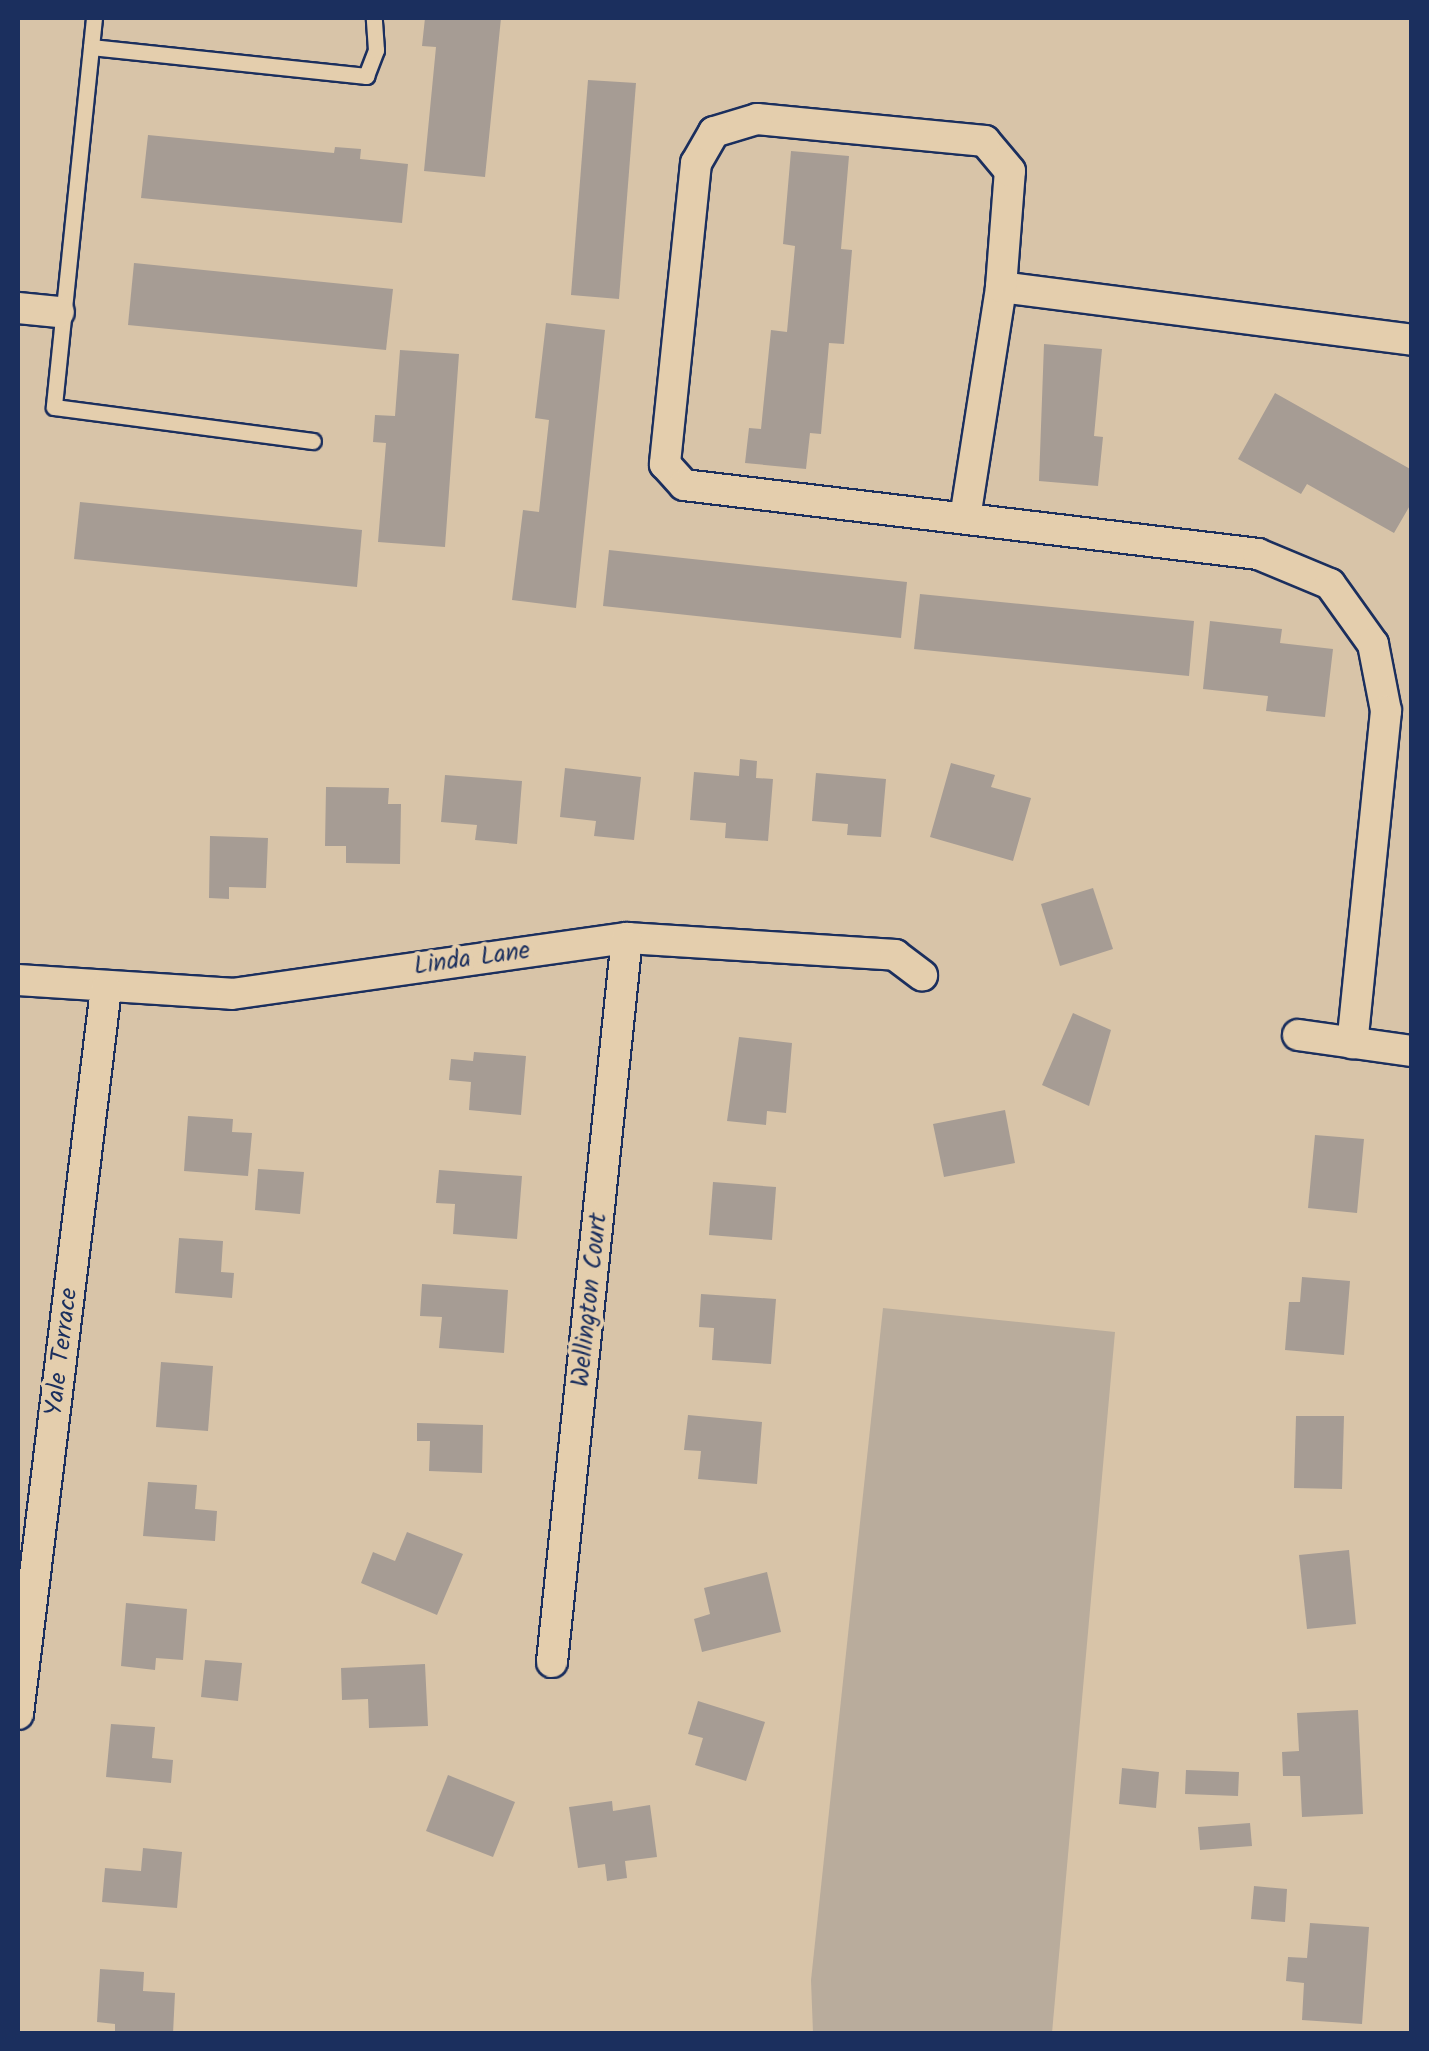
<!DOCTYPE html>
<style>
body{margin:0}
#map{position:relative;width:1429px;height:2051px;overflow:hidden;background:#d8c4a8;font-family:Kalam,sans-serif}
div>[style]{position:absolute}
.green>*{inset:0;background:#b9ac9c}
.building>*{inset:0;background:#a69c94}
.roads{filter:drop-shadow(2px 0 #1b2f5e) drop-shadow(-2px 0 #1b2f5e) drop-shadow(0 2px #1b2f5e) drop-shadow(0 -2px #1b2f5e)}
.lane>*{height:15px;margin:-7.5px;padding:0 7.5px;transform-origin:7.5px;border-radius:7.5px;background:#e4cead}
.street>*{height:30px;margin:-15px;padding:0 15px;transform-origin:15px;border-radius:15px;background:#e4cead}
span{translate:-50% -50%;white-space:nowrap;text-align:center;line-height:1.15;-webkit-text-stroke:8px #e4cead;paint-order:stroke}
.street-label{font-size:25px;color:#1b2f5e}
.frame{position:absolute;inset:0;border:20px solid #1b2f5e;pointer-events:none}
</style>
<div id="map">
<div class="green">
<i style="clip-path:polygon(883px 1308px,1115px 1332px,1052px 2033px,813px 2033px,811px 1980px)"></i>
</div>
<div class="building">
<i style="clip-path:polygon(425px 18px,501px 18px,485px 177px,424px 171px,436px 47px,422px 46px)"></i>
<i style="clip-path:polygon(588px 80px,636px 83px,619px 299px,571px 295px)"></i>
<i style="clip-path:polygon(148px 135px,334px 153px,335px 147px,361px 149px,360px 159px,408px 164px,402px 223px,141px 198px)"></i>
<i style="clip-path:polygon(791px 151px,849px 156px,841px 249px,852px 250px,844px 344px,829px 343px,821px 434px,810px 433px,806px 469px,745px 463px,749px 428px,761px 429px,771px 330px,787px 332px,795px 246px,783px 244px)"></i>
<i style="clip-path:polygon(134px 263px,393px 289px,386px 350px,128px 325px)"></i>
<i style="clip-path:polygon(546px 323px,605px 330px,576px 608px,512px 600px,523px 510px,539px 512px,549px 420px,535px 418px)"></i>
<i style="clip-path:polygon(1044px 344px,1102px 349px,1094px 436px,1103px 437px,1098px 486px,1039px 481px)"></i>
<i style="clip-path:polygon(400px 350px,459px 354px,445px 547px,378px 542px,386px 443px,373px 442px,375px 415px,395px 416px)"></i>
<i style="clip-path:polygon(1275px 393px,1412px 470px,1412px 502px,1394px 533px,1307px 484px,1301px 494px,1238px 459px)"></i>
<i style="clip-path:polygon(80px 502px,362px 530px,357px 587px,74px 559px)"></i>
<i style="clip-path:polygon(609px 550px,907px 582px,901px 638px,603px 606px)"></i>
<i style="clip-path:polygon(920px 594px,1194px 621px,1189px 676px,914px 649px)"></i>
<i style="clip-path:polygon(1210px 621px,1282px 629px,1280px 643px,1333px 649px,1325px 717px,1266px 711px,1268px 696px,1203px 689px)"></i>
<i style="clip-path:polygon(740px 759px,757px 761px,756px 778px,773px 779px,768px 841px,725px 838px,726px 823px,690px 820px,694px 772px,739px 776px)"></i>
<i style="clip-path:polygon(951px 763px,995px 775px,991px 787px,1031px 798px,1013px 861px,930px 837px)"></i>
<i style="clip-path:polygon(565px 768px,641px 777px,634px 840px,594px 836px,596px 821px,560px 817px)"></i>
<i style="clip-path:polygon(816px 773px,886px 779px,881px 837px,847px 835px,848px 824px,812px 821px)"></i>
<i style="clip-path:polygon(445px 775px,522px 781px,517px 844px,475px 840px,477px 825px,441px 822px)"></i>
<i style="clip-path:polygon(326px 787px,389px 788px,388px 804px,401px 804px,400px 864px,346px 863px,346px 846px,325px 846px)"></i>
<i style="clip-path:polygon(210px 836px,268px 838px,266px 888px,229px 887px,229px 899px,209px 898px)"></i>
<i style="clip-path:polygon(1093px 888px,1113px 949px,1060px 966px,1041px 904px)"></i>
<i style="clip-path:polygon(1073px 1013px,1111px 1030px,1089px 1106px,1042px 1085px)"></i>
<i style="clip-path:polygon(739px 1037px,792px 1043px,786px 1113px,767px 1111px,766px 1125px,727px 1121px)"></i>
<i style="clip-path:polygon(474px 1052px,526px 1056px,521px 1115px,469px 1110px,471px 1082px,449px 1080px,451px 1059px,473px 1061px)"></i>
<i style="clip-path:polygon(1005px 1110px,1015px 1163px,944px 1177px,933px 1124px)"></i>
<i style="clip-path:polygon(188px 1116px,233px 1119px,232px 1132px,252px 1133px,248px 1176px,184px 1171px)"></i>
<i style="clip-path:polygon(1315px 1135px,1364px 1139px,1357px 1213px,1308px 1208px)"></i>
<i style="clip-path:polygon(258px 1169px,304px 1172px,300px 1214px,255px 1210px)"></i>
<i style="clip-path:polygon(439px 1170px,522px 1176px,517px 1239px,453px 1234px,455px 1204px,436px 1203px)"></i>
<i style="clip-path:polygon(713px 1182px,776px 1187px,772px 1240px,709px 1235px)"></i>
<i style="clip-path:polygon(179px 1238px,223px 1241px,221px 1272px,234px 1273px,232px 1298px,175px 1293px)"></i>
<i style="clip-path:polygon(1302px 1277px,1350px 1281px,1344px 1355px,1285px 1350px,1289px 1302px,1300px 1302px)"></i>
<i style="clip-path:polygon(422px 1284px,508px 1290px,504px 1353px,439px 1348px,442px 1317px,420px 1316px)"></i>
<i style="clip-path:polygon(701px 1294px,776px 1299px,771px 1364px,712px 1360px,714px 1328px,699px 1327px)"></i>
<i style="clip-path:polygon(161px 1362px,213px 1366px,208px 1431px,156px 1427px)"></i>
<i style="clip-path:polygon(688px 1415px,762px 1422px,757px 1484px,698px 1479px,701px 1451px,684px 1450px)"></i>
<i style="clip-path:polygon(1296px 1416px,1344px 1416px,1342px 1489px,1294px 1488px)"></i>
<i style="clip-path:polygon(417px 1423px,483px 1425px,482px 1473px,429px 1471px,430px 1441px,417px 1441px)"></i>
<i style="clip-path:polygon(148px 1482px,197px 1485px,195px 1509px,217px 1511px,215px 1541px,143px 1536px)"></i>
<i style="clip-path:polygon(407px 1532px,463px 1554px,437px 1615px,361px 1583px,373px 1552px,395px 1561px)"></i>
<i style="clip-path:polygon(1349px 1550px,1356px 1624px,1307px 1629px,1299px 1555px)"></i>
<i style="clip-path:polygon(767px 1572px,781px 1632px,702px 1652px,694px 1619px,710px 1614px,704px 1588px)"></i>
<i style="clip-path:polygon(126px 1603px,187px 1609px,183px 1660px,156px 1658px,155px 1670px,121px 1666px)"></i>
<i style="clip-path:polygon(205px 1660px,242px 1663px,238px 1701px,201px 1697px)"></i>
<i style="clip-path:polygon(425px 1664px,428px 1726px,369px 1728px,368px 1699px,342px 1700px,341px 1668px)"></i>
<i style="clip-path:polygon(698px 1701px,765px 1722px,746px 1781px,695px 1765px,703px 1738px,688px 1734px)"></i>
<i style="clip-path:polygon(1358px 1710px,1363px 1814px,1302px 1817px,1300px 1776px,1283px 1776px,1282px 1752px,1299px 1751px,1297px 1713px)"></i>
<i style="clip-path:polygon(111px 1724px,155px 1727px,152px 1758px,173px 1760px,171px 1783px,106px 1777px)"></i>
<i style="clip-path:polygon(1122px 1768px,1159px 1772px,1156px 1808px,1119px 1804px)"></i>
<i style="clip-path:polygon(1186px 1770px,1239px 1772px,1238px 1796px,1185px 1794px)"></i>
<i style="clip-path:polygon(448px 1775px,515px 1802px,493px 1857px,426px 1831px)"></i>
<i style="clip-path:polygon(612px 1801px,613px 1811px,650px 1805px,657px 1857px,625px 1861px,627px 1878px,607px 1881px,605px 1864px,578px 1868px,569px 1807px)"></i>
<i style="clip-path:polygon(1250px 1823px,1252px 1846px,1200px 1850px,1198px 1827px)"></i>
<i style="clip-path:polygon(143px 1848px,182px 1852px,177px 1908px,102px 1902px,105px 1868px,141px 1871px)"></i>
<i style="clip-path:polygon(1254px 1886px,1287px 1889px,1285px 1922px,1251px 1919px)"></i>
<i style="clip-path:polygon(1310px 1923px,1369px 1927px,1362px 2024px,1302px 2020px,1304px 1983px,1286px 1981px,1288px 1957px,1307px 1958px)"></i>
<i style="clip-path:polygon(100px 1969px,144px 1972px,143px 1991px,175px 1993px,173px 2034px,115px 2034px,115px 2024px,97px 2022px)"></i>
</div>
<div class="roads">
<div class="lane">
<i style="left:94px;top:18px;width:391px;rotate:95.9deg"></i>
<i style="left:54px;top:407px;width:261px;rotate:7.5deg"></i>
<i style="left:91px;top:47px;width:277px;rotate:6deg"></i>
<i style="left:366px;top:76px;width:28px;rotate:-69deg"></i>
<i style="left:376px;top:50px;width:32px;rotate:-94deg"></i>
</div>
<div class="street">
<i style="left:1001px;top:287px;width:414px;rotate:7.3deg"></i>
<i style="left:18px;top:308px;width:41px;rotate:5.6deg"></i>
<i style="left:965px;top:518px;width:234px;rotate:-81.1deg"></i>
<i style="left:1001px;top:287px;width:116px;rotate:-85.6deg"></i>
<i style="left:1010px;top:171px;width:39px;rotate:-130deg"></i>
<i style="left:985px;top:141px;width:229px;rotate:-174.5deg"></i>
<i style="left:757px;top:119px;width:45px;rotate:163.2deg"></i>
<i style="left:714px;top:132px;width:36px;rotate:120deg"></i>
<i style="left:696px;top:163px;width:303px;rotate:95.9deg"></i>
<i style="left:665px;top:464px;width:28px;rotate:48deg"></i>
<i style="left:684px;top:485px;width:578px;rotate:6.85deg"></i>
<i style="left:1258px;top:554px;width:78px;rotate:22.6deg"></i>
<i style="left:1330px;top:584px;width:74px;rotate:54.4deg"></i>
<i style="left:1373px;top:644px;width:68px;rotate:79deg"></i>
<i style="left:1386px;top:711px;width:334px;rotate:95.8deg"></i>
<i style="left:18px;top:980px;width:214px;rotate:3.7deg"></i>
<i style="left:232px;top:994px;width:399px;rotate:-8.1deg"></i>
<i style="left:627px;top:938px;width:269px;rotate:3.6deg"></i>
<i style="left:895px;top:955px;width:34px;rotate:37deg"></i>
<i style="left:1298px;top:1035px;width:115px;rotate:8deg"></i>
<i style="left:552px;top:1662px;width:728px;rotate:-84.09deg"></i>
<i style="left:18px;top:1714px;width:730px;rotate:-83.08deg"></i>
</div>
</div>
<div class="street-label">
<span style="left:472px;top:959px;rotate:-8deg">Linda Lane</span>
<span style="left:590px;top:1300px;rotate:-84deg">Wellington Court</span>
<span style="left:62px;top:1352px;rotate:-83deg">Yale Terrace</span>
</div>
<div class="frame"></div>
</div>
